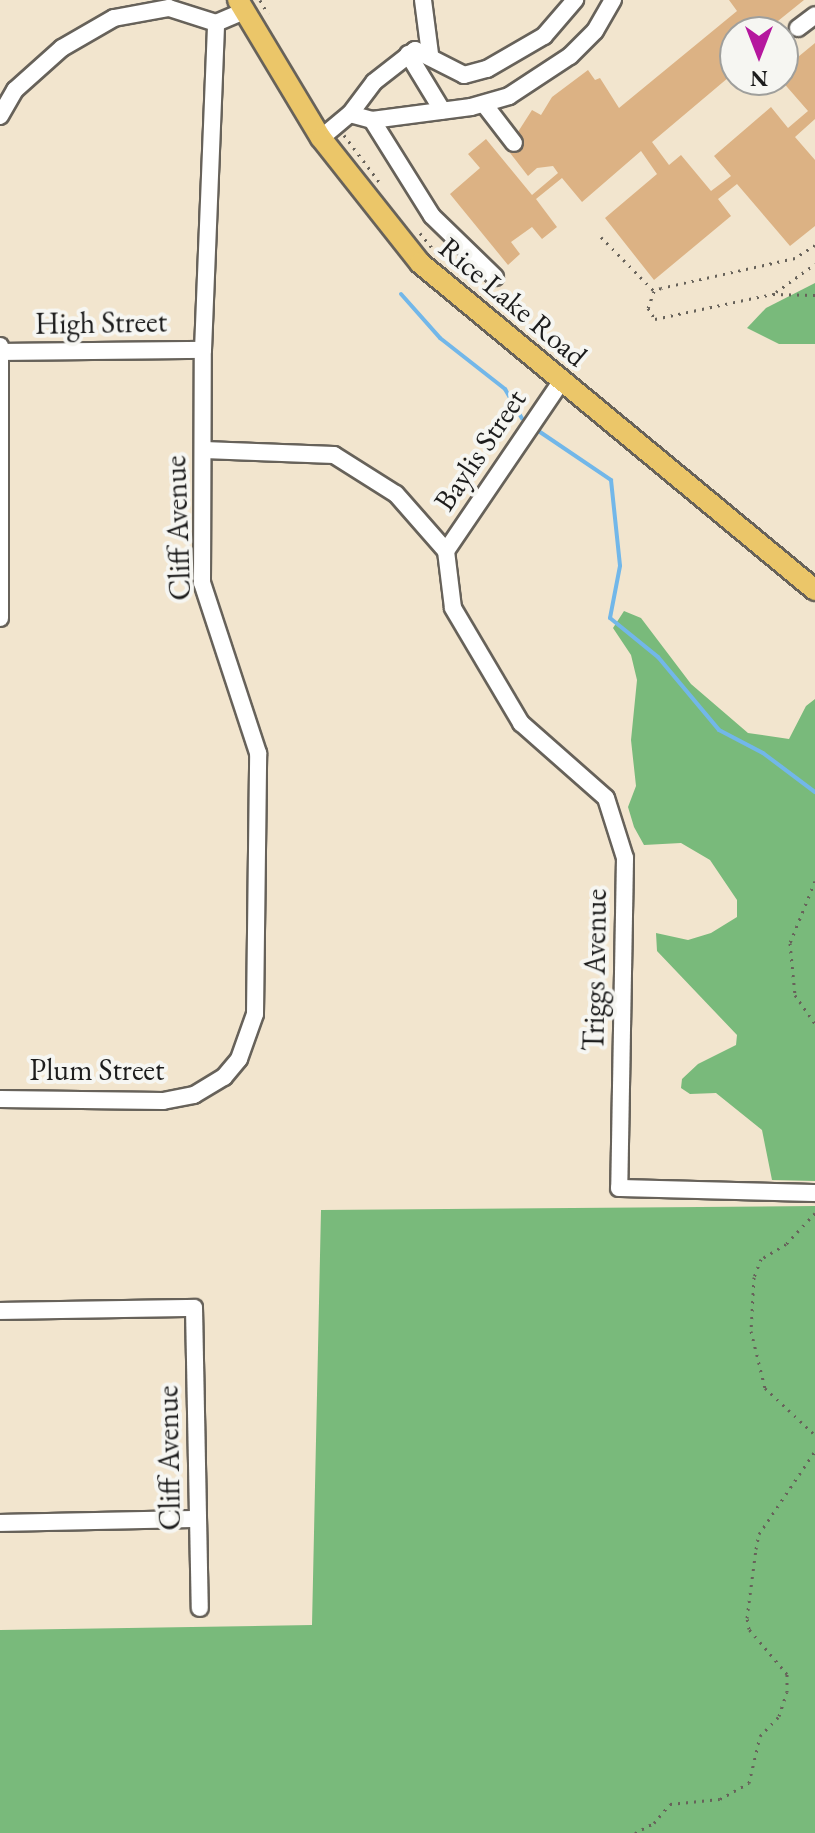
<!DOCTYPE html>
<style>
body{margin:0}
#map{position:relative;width:815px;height:1833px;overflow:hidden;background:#f2e5ce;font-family:"EB Garamond",serif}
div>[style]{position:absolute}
.forest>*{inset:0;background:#79ba7b}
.stream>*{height:4px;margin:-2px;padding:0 2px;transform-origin:2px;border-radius:2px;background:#72b7e9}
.building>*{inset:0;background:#dcb284}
.path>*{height:3px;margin-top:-1.5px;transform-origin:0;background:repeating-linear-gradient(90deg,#67625a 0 2px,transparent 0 8px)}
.roads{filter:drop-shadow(2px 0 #67625a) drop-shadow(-2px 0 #67625a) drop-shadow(0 2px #67625a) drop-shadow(0 -2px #67625a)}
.minor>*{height:16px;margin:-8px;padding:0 8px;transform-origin:8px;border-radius:8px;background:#fff}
.major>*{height:20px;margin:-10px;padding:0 10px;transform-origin:10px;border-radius:10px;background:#ebc669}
span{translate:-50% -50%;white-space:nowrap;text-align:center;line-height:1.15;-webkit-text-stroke:8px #f6f6f2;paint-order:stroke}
.street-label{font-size:30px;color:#1c1c1c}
.north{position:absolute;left:719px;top:16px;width:80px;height:80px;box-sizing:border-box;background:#f6f6f2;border:2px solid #9f9f9c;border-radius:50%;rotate:180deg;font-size:22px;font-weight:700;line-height:32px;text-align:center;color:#1c1c1c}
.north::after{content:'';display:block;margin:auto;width:28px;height:36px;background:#b5179e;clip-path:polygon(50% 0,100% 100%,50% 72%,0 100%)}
</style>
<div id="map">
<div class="forest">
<i style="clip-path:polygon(815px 283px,815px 344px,779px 344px,747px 328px,766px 308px)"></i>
<i style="clip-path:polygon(624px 611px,641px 618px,691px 684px,748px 733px,789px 739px,806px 706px,815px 699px,815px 1181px,772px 1180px,762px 1130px,716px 1093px,690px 1094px,681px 1088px,682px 1079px,698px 1064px,736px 1045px,737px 1035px,657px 951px,656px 933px,688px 940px,711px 933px,737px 917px,737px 900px,710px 860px,681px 843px,644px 845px,634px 827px,628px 807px,636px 786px,631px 740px,637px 680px,631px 655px,613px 628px)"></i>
<i style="clip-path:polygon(815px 1206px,815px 1833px,0 1833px,0 1630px,312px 1625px,321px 1210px)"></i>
</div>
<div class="stream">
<i style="left:401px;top:294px;width:59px;rotate:48.4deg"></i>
<i style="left:440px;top:338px;width:83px;rotate:38.1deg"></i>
<i style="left:505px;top:389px;width:34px;rotate:60deg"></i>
<i style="left:540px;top:432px;width:86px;rotate:34.1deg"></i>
<i style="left:611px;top:480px;width:86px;rotate:84deg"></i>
<i style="left:620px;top:566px;width:53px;rotate:100.9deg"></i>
<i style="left:610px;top:618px;width:62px;rotate:39.1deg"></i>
<i style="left:658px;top:657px;width:95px;rotate:50.1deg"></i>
<i style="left:719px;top:730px;width:50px;rotate:27.6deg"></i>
<i style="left:763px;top:753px;width:65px;rotate:36.9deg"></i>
</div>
<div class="building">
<i style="clip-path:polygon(729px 0,804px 0,773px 25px,778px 32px,735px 32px,735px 72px,652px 142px,669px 165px,681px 155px,711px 191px,731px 176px,714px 156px,771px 107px,788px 128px,808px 111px,781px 80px,790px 63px,783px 54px,783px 38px,798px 57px,815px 43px,815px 119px,795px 137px,815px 160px,815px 226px,790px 246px,737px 184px,718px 199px,731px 216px,654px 280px,605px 218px,657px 174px,641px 151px,582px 202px,562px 178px,536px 199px,557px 227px,542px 239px,532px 227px,511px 242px,520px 254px,508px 265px,450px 194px,480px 168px,468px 154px,486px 139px,532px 195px,558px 173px,553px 166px,537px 168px,528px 176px,507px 149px,532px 110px,541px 115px,552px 97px,588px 70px,595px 80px,600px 78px,619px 108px,737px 11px)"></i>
</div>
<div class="path">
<i style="left:260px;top:0;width:16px;rotate:60deg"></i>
<i style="left:344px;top:135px;width:60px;rotate:53.1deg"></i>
<i style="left:420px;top:233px;width:28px;rotate:51deg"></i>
<i style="left:601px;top:237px;width:76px;rotate:45.5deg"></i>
<i style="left:815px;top:245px;width:24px;rotate:147deg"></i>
<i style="left:795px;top:258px;width:137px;rotate:167.4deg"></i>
<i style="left:661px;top:288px;width:8px;rotate:157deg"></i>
<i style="left:654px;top:291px;width:18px;rotate:109deg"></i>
<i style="left:648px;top:308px;width:13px;rotate:58deg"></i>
<i style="left:655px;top:319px;width:121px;rotate:-12deg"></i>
<i style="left:773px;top:294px;width:42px;rotate:1.4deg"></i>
<i style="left:776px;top:292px;width:48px;rotate:-35.7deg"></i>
<i style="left:815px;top:881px;width:67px;rotate:112deg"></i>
<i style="left:790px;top:943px;width:52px;rotate:84.5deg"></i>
<i style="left:795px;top:995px;width:35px;rotate:55deg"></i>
<i style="left:815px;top:1213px;width:42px;rotate:133.1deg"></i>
<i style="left:786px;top:1244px;width:29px;rotate:149deg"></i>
<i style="left:761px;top:1259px;width:19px;rotate:111deg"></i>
<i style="left:754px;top:1277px;width:54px;rotate:93.2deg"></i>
<i style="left:751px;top:1331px;width:59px;rotate:76.2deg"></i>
<i style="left:765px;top:1388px;width:69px;rotate:43.2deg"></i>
<i style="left:635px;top:1833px;width:21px;rotate:-28deg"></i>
<i style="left:654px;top:1823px;width:25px;rotate:-50deg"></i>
<i style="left:670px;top:1804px;width:50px;rotate:-5.7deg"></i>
<i style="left:720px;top:1799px;width:33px;rotate:-29deg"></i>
<i style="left:749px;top:1783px;width:48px;rotate:-76.8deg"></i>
<i style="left:760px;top:1736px;width:28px;rotate:-46deg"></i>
<i style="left:779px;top:1716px;width:25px;rotate:-72deg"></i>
<i style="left:787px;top:1692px;width:18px;rotate:-90deg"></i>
<i style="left:787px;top:1674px;width:59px;rotate:-130.2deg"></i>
<i style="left:749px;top:1629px;width:11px;rotate:-100deg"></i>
<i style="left:747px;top:1618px;width:70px;rotate:-82.6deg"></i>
<i style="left:756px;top:1549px;width:15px;rotate:-79deg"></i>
<i style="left:759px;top:1534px;width:100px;rotate:-56deg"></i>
</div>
<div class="roads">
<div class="minor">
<i style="left:423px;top:0;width:54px;rotate:82.6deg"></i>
<i style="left:216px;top:23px;width:30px;rotate:-23deg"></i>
<i style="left:798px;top:28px;width:21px;rotate:-37deg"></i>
<i style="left:408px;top:54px;width:66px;rotate:58.7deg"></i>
<i style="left:484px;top:104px;width:49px;rotate:52.4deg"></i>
<i style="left:350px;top:114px;width:23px;rotate:15deg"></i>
<i style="left:372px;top:120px;width:100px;rotate:-7.5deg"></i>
<i style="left:471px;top:107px;width:40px;rotate:-16deg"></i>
<i style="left:509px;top:96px;width:73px;rotate:-33.3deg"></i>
<i style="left:570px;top:56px;width:35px;rotate:-45deg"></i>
<i style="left:595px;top:31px;width:36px;rotate:-60deg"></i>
<i style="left:0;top:116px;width:30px;rotate:-60deg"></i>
<i style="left:15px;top:90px;width:63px;rotate:-41.8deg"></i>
<i style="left:62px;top:48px;width:60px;rotate:-30deg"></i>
<i style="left:114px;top:18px;width:56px;rotate:-10.3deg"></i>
<i style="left:169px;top:8px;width:49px;rotate:17.7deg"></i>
<i style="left:372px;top:120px;width:113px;rotate:58deg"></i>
<i style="left:432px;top:216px;width:88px;rotate:44.1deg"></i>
<i style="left:321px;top:138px;width:38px;rotate:-40deg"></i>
<i style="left:350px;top:114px;width:40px;rotate:-53deg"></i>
<i style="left:374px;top:82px;width:52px;rotate:-38deg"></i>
<i style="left:415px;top:50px;width:55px;rotate:27deg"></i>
<i style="left:464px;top:75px;width:24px;rotate:-15deg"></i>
<i style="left:487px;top:69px;width:66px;rotate:-30.1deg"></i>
<i style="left:544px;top:36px;width:48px;rotate:-49.3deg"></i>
<i style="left:0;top:346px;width:272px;rotate:90deg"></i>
<i style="left:0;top:352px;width:203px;rotate:-0.6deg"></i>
<i style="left:204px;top:450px;width:130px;rotate:2.2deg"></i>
<i style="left:334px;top:455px;width:73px;rotate:32.2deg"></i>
<i style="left:396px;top:494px;width:76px;rotate:48.7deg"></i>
<i style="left:446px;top:551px;width:57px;rotate:83deg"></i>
<i style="left:453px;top:608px;width:134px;rotate:59.4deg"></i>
<i style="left:521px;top:723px;width:113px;rotate:41.4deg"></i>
<i style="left:606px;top:798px;width:63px;rotate:72.4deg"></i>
<i style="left:625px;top:858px;width:330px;rotate:91deg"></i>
<i style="left:619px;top:1188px;width:196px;rotate:1.5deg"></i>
<i style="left:446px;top:551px;width:204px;rotate:-55.8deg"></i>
<i style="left:0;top:1099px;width:163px;rotate:0.7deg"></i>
<i style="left:163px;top:1101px;width:32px;rotate:-11deg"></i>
<i style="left:194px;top:1095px;width:35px;rotate:-31deg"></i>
<i style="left:224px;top:1077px;width:23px;rotate:-50deg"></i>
<i style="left:239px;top:1059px;width:48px;rotate:-70.4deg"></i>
<i style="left:255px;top:1014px;width:261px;rotate:-89.3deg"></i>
<i style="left:258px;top:753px;width:179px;rotate:-108.2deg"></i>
<i style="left:202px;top:583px;width:233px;rotate:-89.8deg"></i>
<i style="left:203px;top:350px;width:327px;rotate:-87.7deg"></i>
<i style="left:0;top:1311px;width:194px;rotate:-0.9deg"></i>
<i style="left:194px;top:1308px;width:300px;rotate:88.9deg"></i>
<i style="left:0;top:1523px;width:197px;rotate:-1.2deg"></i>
</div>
<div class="major">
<i style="left:238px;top:0;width:161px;rotate:59deg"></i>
<i style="left:321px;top:138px;width:159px;rotate:51.6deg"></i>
<i style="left:420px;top:263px;width:513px;rotate:39.62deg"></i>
</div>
</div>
<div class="street-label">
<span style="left:513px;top:302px;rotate:40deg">Rice Lake Road</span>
<span style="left:101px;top:323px;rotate:-1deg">High Street</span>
<span style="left:480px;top:450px;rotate:-56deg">Baylis Street</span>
<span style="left:178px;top:528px;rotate:-92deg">Cliff Avenue</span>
<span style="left:595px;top:970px;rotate:-89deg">Triggs Avenue</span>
<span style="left:97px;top:1070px">Plum Street</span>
<span style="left:169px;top:1458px;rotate:-91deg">Cliff Avenue</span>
</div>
<div class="north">N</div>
</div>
